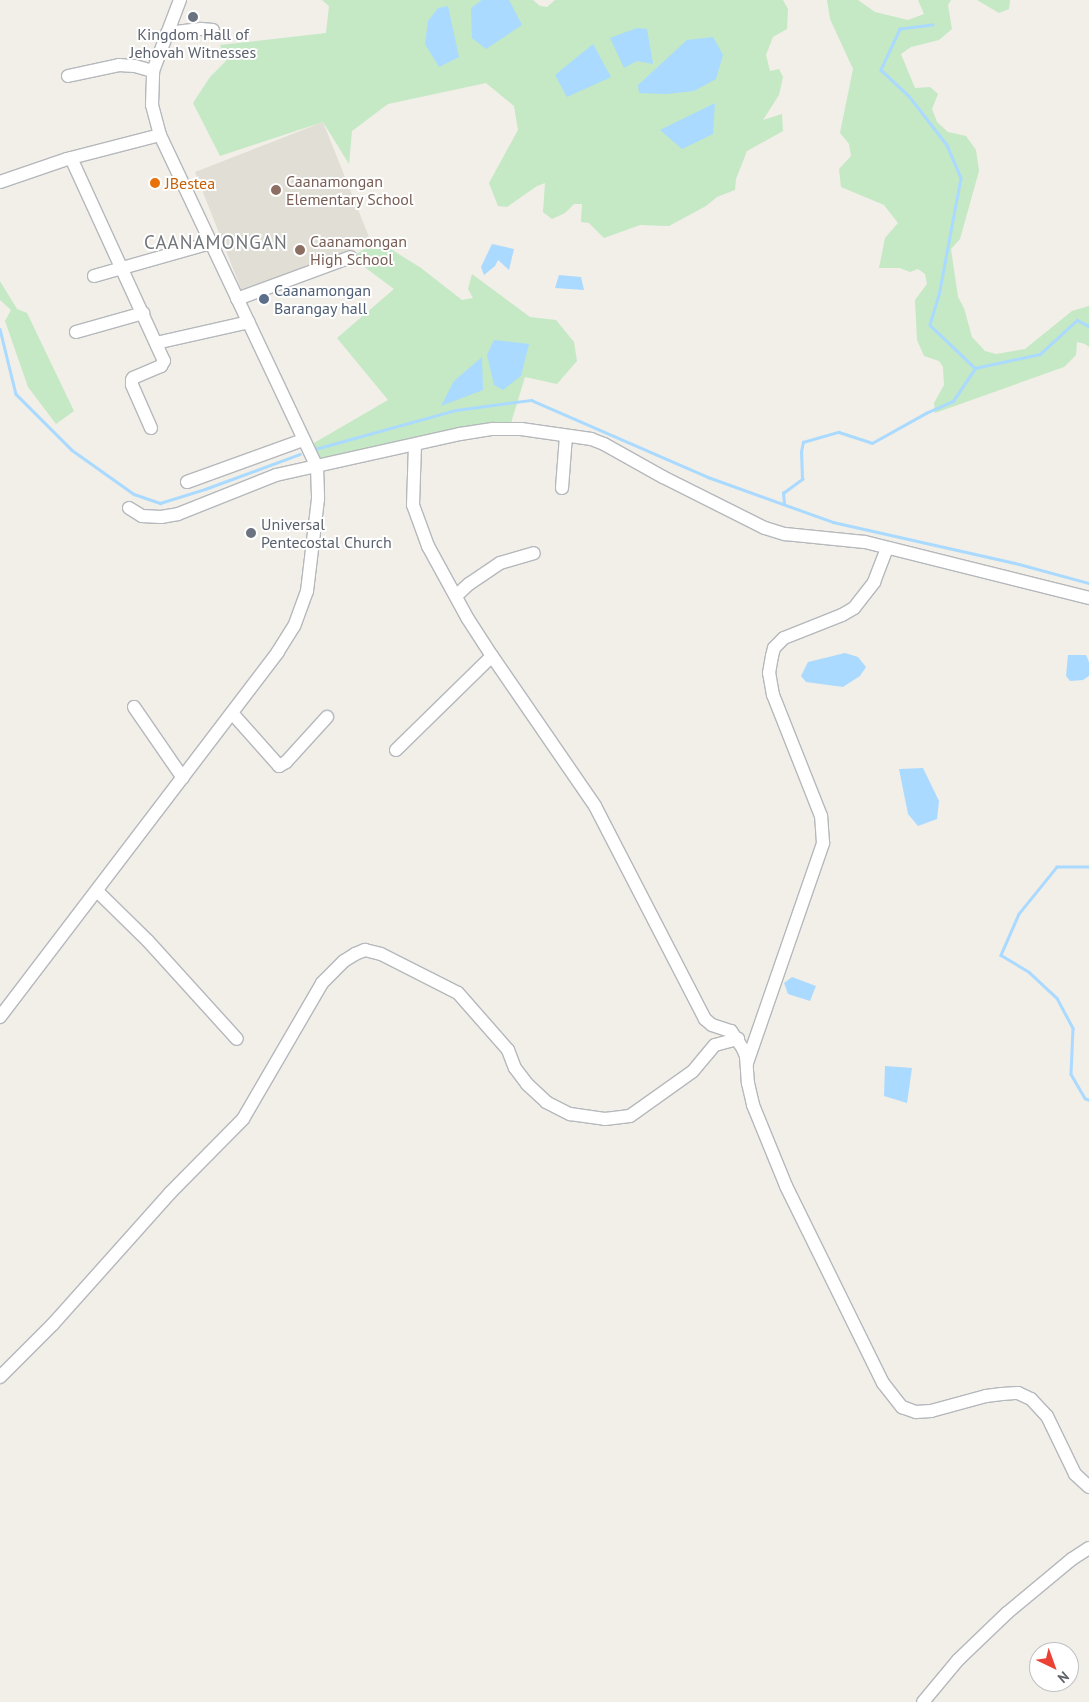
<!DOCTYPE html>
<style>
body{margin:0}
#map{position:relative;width:1089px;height:1702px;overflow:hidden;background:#f1efe8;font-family:"PT Sans",sans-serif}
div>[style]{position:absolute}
.education>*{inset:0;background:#e1ded6}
.green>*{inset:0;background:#c5e8c5}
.water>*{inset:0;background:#aadaff}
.stream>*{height:2.5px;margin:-1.25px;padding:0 1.25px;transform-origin:1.25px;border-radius:1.25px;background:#aadaff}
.roads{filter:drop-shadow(1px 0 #b5b8bc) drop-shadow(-1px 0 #b5b8bc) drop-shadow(0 1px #b5b8bc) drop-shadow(0 -1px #b5b8bc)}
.minor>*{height:12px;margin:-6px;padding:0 6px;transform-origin:6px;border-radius:6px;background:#fff}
.dots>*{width:14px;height:14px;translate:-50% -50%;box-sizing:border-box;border:2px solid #fff;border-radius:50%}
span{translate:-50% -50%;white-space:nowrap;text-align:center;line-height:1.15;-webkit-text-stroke:4px #fff;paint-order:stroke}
.worship-label{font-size:16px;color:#5b616d}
.left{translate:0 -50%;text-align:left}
.education-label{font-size:16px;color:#785e54}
.food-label{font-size:16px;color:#c56008}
.service-label{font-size:16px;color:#4e5e75}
.quarter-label{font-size:19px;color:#70757a;letter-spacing:1px}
.north{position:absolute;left:1029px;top:1642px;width:50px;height:50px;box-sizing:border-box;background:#fff;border:1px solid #bfc1c3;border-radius:50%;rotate:138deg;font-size:14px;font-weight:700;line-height:20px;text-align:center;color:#5f6368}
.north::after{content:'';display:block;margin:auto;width:18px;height:22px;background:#ea4335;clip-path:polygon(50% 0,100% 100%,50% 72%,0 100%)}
</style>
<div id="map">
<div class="education">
<i style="clip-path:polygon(323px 122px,371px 242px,243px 294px,195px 172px)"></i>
</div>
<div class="green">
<i style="clip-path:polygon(322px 0,533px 0,540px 6px,547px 7px,555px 0,783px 0,788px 9px,787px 29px,773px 37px,766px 55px,770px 71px,779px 69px,783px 77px,779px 95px,763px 120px,782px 114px,783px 131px,747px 151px,736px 179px,735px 190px,717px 197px,706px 206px,669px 226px,640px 225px,604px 238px,589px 223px,581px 222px,582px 204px,574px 204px,565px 213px,552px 219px,543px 212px,545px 183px,537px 186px,507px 207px,498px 206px,489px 183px,518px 130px,514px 106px,486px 83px,388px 104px,352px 131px,349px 164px,323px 122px,220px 156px,193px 103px,210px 77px,226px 61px,220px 45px,326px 33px,329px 6px)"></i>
<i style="clip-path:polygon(827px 0,858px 0,875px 12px,908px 20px,924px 14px,918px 0,951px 0,948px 5px,952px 29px,939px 40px,911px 47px,901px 54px,915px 88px,930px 87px,938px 94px,932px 109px,937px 122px,948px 132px,966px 136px,976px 150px,979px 171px,960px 239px,951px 249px,958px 297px,964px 308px,972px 337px,985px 351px,996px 354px,1025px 349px,1072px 311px,1089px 306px,1089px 347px,1085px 344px,1077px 342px,1076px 355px,1064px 367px,935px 413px,934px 403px,944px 385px,943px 367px,939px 361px,924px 356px,917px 340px,915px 300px,927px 284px,925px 274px,918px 269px,910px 272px,900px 268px,879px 268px,885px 238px,898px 223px,884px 205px,841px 187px,839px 169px,851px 156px,849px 144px,840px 133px,853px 69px,830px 19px)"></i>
<i style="clip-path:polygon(977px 0,1010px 0,1009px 9px,999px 13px)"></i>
<i style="clip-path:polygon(378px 241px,421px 268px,462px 300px,473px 298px,468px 289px,472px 274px,530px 317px,556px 320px,574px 342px,577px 361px,557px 384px,525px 377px,511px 423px,317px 467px,307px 447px,388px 400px,337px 338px,394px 289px,351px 257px)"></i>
<i style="clip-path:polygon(0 281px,17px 309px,27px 313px,74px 411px,56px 424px,28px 387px,5px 321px,11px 310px,0 300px)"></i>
</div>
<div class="water">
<i style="clip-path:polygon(482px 0,509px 0,522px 25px,486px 49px,472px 38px,471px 8px)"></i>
<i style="clip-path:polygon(448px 6px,459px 57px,439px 67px,425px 44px,428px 21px,438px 8px)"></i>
<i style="clip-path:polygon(637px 28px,647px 29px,653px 64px,637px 61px,624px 68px,610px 38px)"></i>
<i style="clip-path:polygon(713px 37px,723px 55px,716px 79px,694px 91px,667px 94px,639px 93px,638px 85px,687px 40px)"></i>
<i style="clip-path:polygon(593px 44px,611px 77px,567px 97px,555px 75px)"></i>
<i style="clip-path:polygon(715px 103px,713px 134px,682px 149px,660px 130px)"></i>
<i style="clip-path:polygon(492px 244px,514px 249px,509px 270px,498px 260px,495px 266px,484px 275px,481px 267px)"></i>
<i style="clip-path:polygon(559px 275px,581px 277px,584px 290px,555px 288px)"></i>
<i style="clip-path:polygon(494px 340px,529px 344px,521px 376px,503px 390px,494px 385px,487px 355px)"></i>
<i style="clip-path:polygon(482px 357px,483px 390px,441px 406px,454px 381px)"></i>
<i style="clip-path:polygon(845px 653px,858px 657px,866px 667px,860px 676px,843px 687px,806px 682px,801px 676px,808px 662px)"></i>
<i style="clip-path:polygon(1068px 655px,1086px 655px,1089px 662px,1089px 676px,1083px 680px,1070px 681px,1066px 676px)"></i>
<i style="clip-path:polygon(923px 768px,939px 801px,937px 819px,918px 826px,908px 814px,899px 769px)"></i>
<i style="clip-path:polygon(792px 977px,816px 986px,810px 1001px,788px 994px,784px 983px)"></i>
<i style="clip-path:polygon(885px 1066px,912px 1068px,907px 1103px,884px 1096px)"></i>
</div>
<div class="stream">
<i style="left:933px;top:25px;width:33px;rotate:173deg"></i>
<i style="left:900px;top:29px;width:45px;rotate:114.9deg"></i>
<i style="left:881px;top:70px;width:38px;rotate:43deg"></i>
<i style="left:909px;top:96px;width:62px;rotate:52.2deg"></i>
<i style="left:947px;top:145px;width:36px;rotate:67deg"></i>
<i style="left:961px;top:178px;width:119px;rotate:100.6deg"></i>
<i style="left:939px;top:295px;width:31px;rotate:107deg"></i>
<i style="left:930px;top:325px;width:62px;rotate:43.7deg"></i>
<i style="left:975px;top:368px;width:66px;rotate:-12.2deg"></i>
<i style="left:1040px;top:354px;width:50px;rotate:-42.6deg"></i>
<i style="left:1077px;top:320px;width:13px;rotate:27deg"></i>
<i style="left:0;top:329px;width:67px;rotate:76.2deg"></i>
<i style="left:16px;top:394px;width:79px;rotate:45deg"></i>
<i style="left:72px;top:450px;width:76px;rotate:35.4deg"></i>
<i style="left:134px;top:494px;width:28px;rotate:19deg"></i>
<i style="left:160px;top:503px;width:47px;rotate:-17.3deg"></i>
<i style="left:205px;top:489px;width:101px;rotate:-20.2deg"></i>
<i style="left:315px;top:449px;width:146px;rotate:-15.5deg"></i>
<i style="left:456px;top:410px;width:76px;rotate:-7.6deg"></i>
<i style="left:531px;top:400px;width:193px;rotate:23.5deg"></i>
<i style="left:708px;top:477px;width:133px;rotate:19.8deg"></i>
<i style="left:833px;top:522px;width:191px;rotate:12.7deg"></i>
<i style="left:1019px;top:564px;width:73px;rotate:15.2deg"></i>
<i style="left:784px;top:504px;width:11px;rotate:-95deg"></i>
<i style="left:783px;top:493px;width:24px;rotate:-36deg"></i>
<i style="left:802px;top:479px;width:27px;rotate:-92deg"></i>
<i style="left:801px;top:452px;width:10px;rotate:-79deg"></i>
<i style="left:803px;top:442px;width:37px;rotate:-16deg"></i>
<i style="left:839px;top:432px;width:35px;rotate:18deg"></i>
<i style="left:872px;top:443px;width:62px;rotate:-29.1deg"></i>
<i style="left:926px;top:413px;width:30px;rotate:-24deg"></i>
<i style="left:953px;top:401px;width:40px;rotate:-56deg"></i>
<i style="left:1089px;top:867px;width:32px;rotate:180deg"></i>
<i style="left:1057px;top:867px;width:60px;rotate:129deg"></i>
<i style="left:1019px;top:914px;width:45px;rotate:113.7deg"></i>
<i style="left:1001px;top:955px;width:33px;rotate:31deg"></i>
<i style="left:1029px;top:972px;width:38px;rotate:43deg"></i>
<i style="left:1057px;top:998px;width:34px;rotate:62deg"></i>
<i style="left:1073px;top:1028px;width:46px;rotate:92.5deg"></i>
<i style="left:1071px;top:1074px;width:28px;rotate:60deg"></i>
<i style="left:1085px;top:1098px;width:4px;rotate:27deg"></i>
</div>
<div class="roads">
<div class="minor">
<i style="left:167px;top:33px;width:34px;rotate:-7deg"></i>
<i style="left:201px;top:29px;width:12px;rotate:5deg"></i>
<i style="left:68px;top:76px;width:52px;rotate:-12.2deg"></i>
<i style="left:119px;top:65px;width:16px;rotate:4deg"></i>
<i style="left:135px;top:66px;width:19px;rotate:16deg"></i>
<i style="left:160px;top:135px;width:31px;rotate:-105deg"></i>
<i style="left:152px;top:105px;width:34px;rotate:-88deg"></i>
<i style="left:153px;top:71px;width:76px;rotate:-69.2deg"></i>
<i style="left:71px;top:158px;width:223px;rotate:65.4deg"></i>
<i style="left:164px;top:361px;width:6px;rotate:121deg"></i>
<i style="left:161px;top:366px;width:30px;rotate:157deg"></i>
<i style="left:133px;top:378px;width:2px;rotate:117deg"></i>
<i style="left:132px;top:380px;width:5px;rotate:90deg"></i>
<i style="left:132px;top:385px;width:47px;rotate:66.2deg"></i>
<i style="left:0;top:182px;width:71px;rotate:-18.9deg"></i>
<i style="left:67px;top:159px;width:96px;rotate:-14.5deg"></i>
<i style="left:160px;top:135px;width:367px;rotate:64.7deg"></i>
<i style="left:317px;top:467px;width:32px;rotate:88deg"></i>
<i style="left:318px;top:499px;width:93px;rotate:96.8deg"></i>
<i style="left:307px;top:591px;width:37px;rotate:110deg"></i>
<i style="left:294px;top:626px;width:31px;rotate:122deg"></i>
<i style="left:278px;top:652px;width:459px;rotate:127.3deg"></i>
<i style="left:94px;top:276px;width:122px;rotate:-15.8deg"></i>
<i style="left:237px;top:299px;width:121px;rotate:-20.2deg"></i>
<i style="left:76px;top:332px;width:70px;rotate:-15.8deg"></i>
<i style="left:156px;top:343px;width:95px;rotate:-12.7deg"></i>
<i style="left:415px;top:445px;width:60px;rotate:91.9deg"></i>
<i style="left:413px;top:505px;width:44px;rotate:69.9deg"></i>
<i style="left:428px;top:546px;width:83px;rotate:61.3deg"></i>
<i style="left:468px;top:619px;width:44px;rotate:57deg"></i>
<i style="left:492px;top:656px;width:182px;rotate:55.5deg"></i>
<i style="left:595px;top:806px;width:240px;rotate:62.7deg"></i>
<i style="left:705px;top:1019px;width:9px;rotate:41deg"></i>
<i style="left:712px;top:1025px;width:20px;rotate:18deg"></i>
<i style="left:731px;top:1031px;width:22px;rotate:56deg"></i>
<i style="left:743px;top:1049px;width:8px;rotate:67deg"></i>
<i style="left:746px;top:1056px;width:27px;rotate:86deg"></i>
<i style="left:748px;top:1083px;width:23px;rotate:77deg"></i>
<i style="left:753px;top:1105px;width:87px;rotate:67.8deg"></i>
<i style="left:786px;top:1186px;width:220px;rotate:63.8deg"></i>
<i style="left:883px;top:1383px;width:31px;rotate:52deg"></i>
<i style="left:902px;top:1407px;width:15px;rotate:20deg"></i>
<i style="left:916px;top:1412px;width:15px;rotate:-4deg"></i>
<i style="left:931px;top:1411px;width:57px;rotate:-15.3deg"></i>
<i style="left:986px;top:1396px;width:16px;rotate:-7deg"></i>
<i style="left:1002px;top:1394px;width:16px;rotate:-4deg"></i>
<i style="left:1018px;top:1393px;width:14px;rotate:25deg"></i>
<i style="left:1031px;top:1399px;width:23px;rotate:47deg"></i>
<i style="left:1047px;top:1416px;width:64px;rotate:64.2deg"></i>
<i style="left:1075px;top:1474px;width:19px;rotate:43deg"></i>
<i style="left:187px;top:482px;width:123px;rotate:-19.9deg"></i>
<i style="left:562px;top:488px;width:52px;rotate:-85.6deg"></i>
<i style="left:129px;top:508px;width:15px;rotate:32deg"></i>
<i style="left:142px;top:516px;width:19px;rotate:3deg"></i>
<i style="left:161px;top:517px;width:17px;rotate:-10deg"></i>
<i style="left:178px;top:514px;width:105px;rotate:-21.7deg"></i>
<i style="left:276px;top:475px;width:189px;rotate:-12.6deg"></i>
<i style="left:460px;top:434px;width:33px;rotate:-9deg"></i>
<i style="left:493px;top:429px;width:28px"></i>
<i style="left:521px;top:429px;width:71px;rotate:8.1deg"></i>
<i style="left:591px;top:439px;width:14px;rotate:21deg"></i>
<i style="left:604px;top:444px;width:68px;rotate:29.2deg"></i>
<i style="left:663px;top:477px;width:114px;rotate:26.6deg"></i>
<i style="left:765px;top:528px;width:21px;rotate:17deg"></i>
<i style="left:785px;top:534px;width:80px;rotate:5.7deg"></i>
<i style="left:865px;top:542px;width:231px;rotate:14deg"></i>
<i style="left:456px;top:596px;width:18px;rotate:-43deg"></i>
<i style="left:469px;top:584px;width:37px;rotate:-34deg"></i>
<i style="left:500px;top:563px;width:35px;rotate:-16deg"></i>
<i style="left:134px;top:707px;width:86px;rotate:55.4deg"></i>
<i style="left:232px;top:713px;width:71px;rotate:48.4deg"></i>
<i style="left:279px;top:766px;width:8px;rotate:-30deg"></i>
<i style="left:286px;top:762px;width:61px;rotate:-47.7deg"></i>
<i style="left:396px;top:750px;width:134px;rotate:-44.4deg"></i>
<i style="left:97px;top:891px;width:71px;rotate:44.4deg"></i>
<i style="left:148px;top:941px;width:132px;rotate:47.8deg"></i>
<i style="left:747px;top:1063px;width:233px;rotate:-70.9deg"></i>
<i style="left:823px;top:843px;width:27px;rotate:-94deg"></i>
<i style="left:821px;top:816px;width:130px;rotate:-111.6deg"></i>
<i style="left:773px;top:695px;width:22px;rotate:-100deg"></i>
<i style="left:769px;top:673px;width:17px;rotate:-80deg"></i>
<i style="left:772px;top:656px;width:8px;rotate:-76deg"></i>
<i style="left:774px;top:648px;width:14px;rotate:-45deg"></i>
<i style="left:784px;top:638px;width:62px;rotate:-21.6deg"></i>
<i style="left:842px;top:615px;width:14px;rotate:-30deg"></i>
<i style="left:854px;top:608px;width:33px;rotate:-52deg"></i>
<i style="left:874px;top:582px;width:36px;rotate:-69deg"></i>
<i style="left:0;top:1377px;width:75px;rotate:-45deg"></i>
<i style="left:53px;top:1324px;width:176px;rotate:-48.2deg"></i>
<i style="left:170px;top:1193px;width:104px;rotate:-45.4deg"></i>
<i style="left:243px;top:1119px;width:157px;rotate:-59.8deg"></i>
<i style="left:322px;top:983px;width:31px;rotate:-45deg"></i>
<i style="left:344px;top:961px;width:13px;rotate:-32deg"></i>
<i style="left:355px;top:954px;width:11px;rotate:-22deg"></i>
<i style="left:365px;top:950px;width:16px;rotate:14deg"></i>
<i style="left:381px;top:954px;width:86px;rotate:26.9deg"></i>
<i style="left:458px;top:993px;width:76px;rotate:48.7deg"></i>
<i style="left:508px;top:1050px;width:19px;rotate:69deg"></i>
<i style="left:515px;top:1068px;width:20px;rotate:53deg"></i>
<i style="left:527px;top:1084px;width:26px;rotate:43deg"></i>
<i style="left:546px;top:1102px;width:27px;rotate:27deg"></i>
<i style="left:570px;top:1114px;width:35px;rotate:8deg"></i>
<i style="left:605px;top:1119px;width:25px;rotate:-7deg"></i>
<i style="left:630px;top:1116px;width:77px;rotate:-35.5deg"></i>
<i style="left:693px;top:1071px;width:34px;rotate:-50deg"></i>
<i style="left:715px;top:1045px;width:24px;rotate:-15deg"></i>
<i style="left:923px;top:1702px;width:55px;rotate:-50.2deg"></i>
<i style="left:958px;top:1660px;width:68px;rotate:-43.8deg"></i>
<i style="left:1007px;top:1613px;width:85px;rotate:-39.7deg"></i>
<i style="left:1072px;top:1559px;width:20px;rotate:-33deg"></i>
</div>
</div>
<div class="dots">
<i style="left:193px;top:17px;background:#6b7280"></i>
<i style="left:155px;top:183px;background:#e8710a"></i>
<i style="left:276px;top:190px;background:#8d6e63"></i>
<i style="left:300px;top:250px;background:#8d6e63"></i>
<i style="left:264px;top:299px;background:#5c6f8a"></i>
<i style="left:251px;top:533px;background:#6b7280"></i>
</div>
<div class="worship-label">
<span style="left:193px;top:43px">Kingdom Hall of<br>Jehovah Witnesses</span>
<span class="left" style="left:261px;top:533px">Universal<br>Pentecostal Church</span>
</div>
<div class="education-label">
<span class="left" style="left:286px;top:190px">Caanamongan<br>Elementary School</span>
<span class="left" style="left:310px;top:250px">Caanamongan<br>High School</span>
</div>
<div class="food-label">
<span class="left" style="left:165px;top:183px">JBestea</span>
</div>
<div class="service-label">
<span class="left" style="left:274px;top:299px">Caanamongan<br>Barangay hall</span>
</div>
<div class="quarter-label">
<span style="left:216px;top:243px">CAANAMONGAN</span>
</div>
<div class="north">N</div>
</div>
